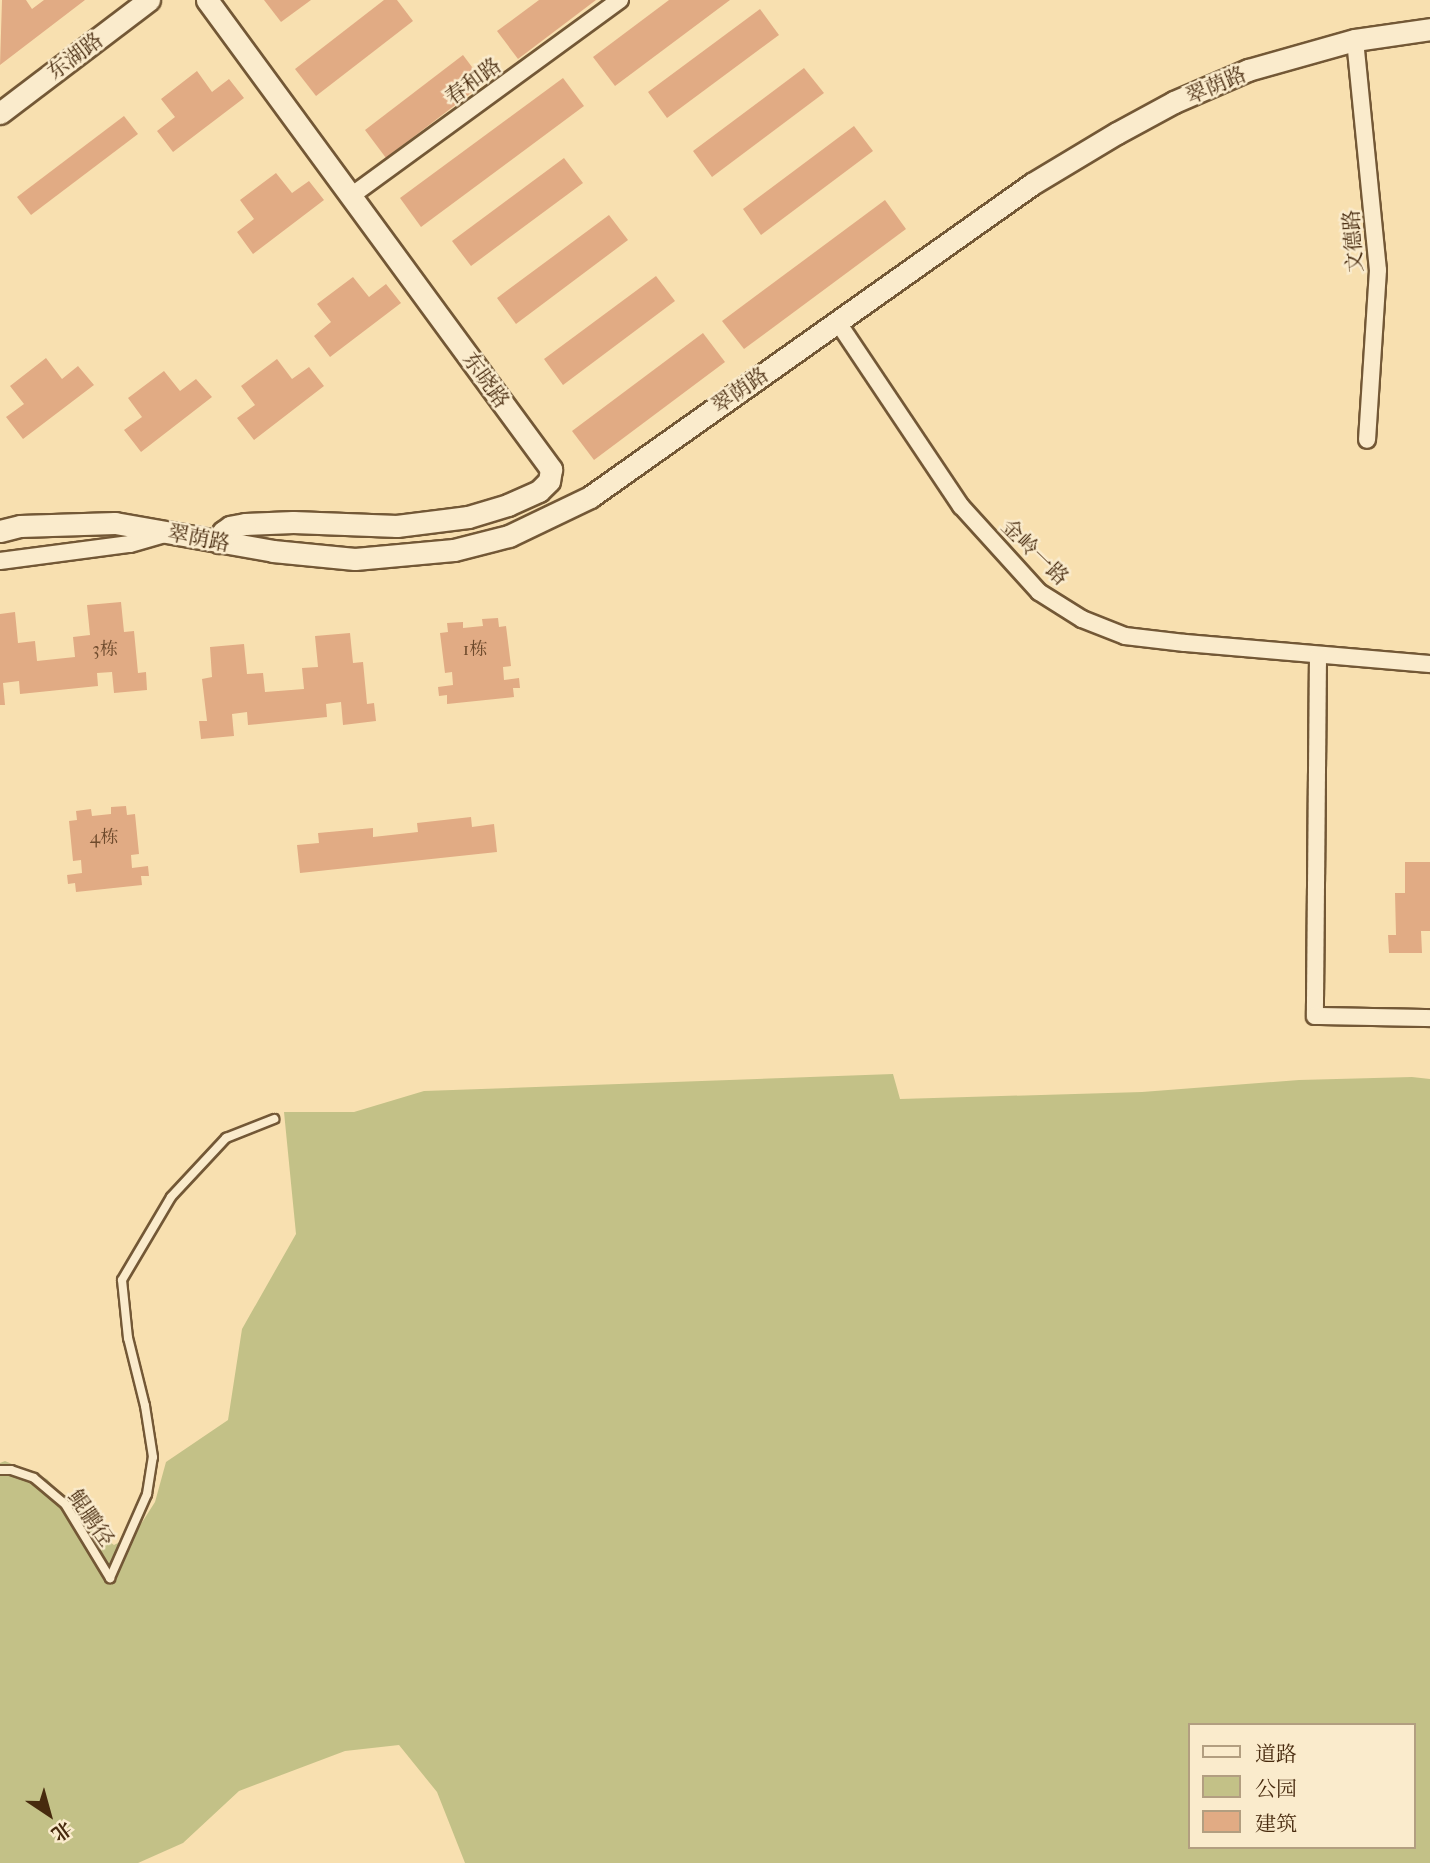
<!DOCTYPE html>
<meta charset="utf-8">
<style>
body{margin:0}
#map{position:relative;width:1430px;height:1863px;overflow:hidden;background:#f8e0b0;font-family:"IM FELL French Canon","Noto Serif SC",serif}
div>[style]{position:absolute}
.green>*{inset:0;background:#c3c187}
.building>*{inset:0;background:#e1ab84}
.roads{filter:drop-shadow(2px 0 #735836) drop-shadow(-2px 0 #735836) drop-shadow(0 2px #735836) drop-shadow(0 -2px #735836)}
.service>*{height:8px;margin:-4px;padding:0 4px;transform-origin:4px;border-radius:4px;background:#faebcc}
.minor>*{height:16px;margin:-8px;padding:0 8px;transform-origin:8px;border-radius:8px;background:#faebcc}
.tertiary>*{height:21px;margin:-10.5px;padding:0 10.5px;transform-origin:10.5px;border-radius:10.5px;background:#faebcc}
span{translate:-50% -50%;white-space:nowrap;text-align:center;line-height:1.15;-webkit-text-stroke:5px #faebcc;paint-order:stroke}
.number-label{font-size:18px;color:#6e4a2c}
.number-label span{-webkit-text-stroke-width:0}
.street-label{font-size:21px;color:#472a0e}
.legend{position:absolute;left:1188px;top:1723px;width:228px;height:126px;box-sizing:border-box;background:#faebcc;border:2px solid #b29e80;margin:0;padding:9px 12px;list-style:none;font-size:21px;color:#472a0e}
.legend li{display:flex;align-items:center;gap:14px;height:35px}
.legend b{width:35px;border:2px solid #b29e80}
.north{position:absolute;left:14px;top:1779px;width:70px;height:70px;-webkit-text-stroke:5px #faebcc;paint-order:stroke;rotate:144deg;font-size:19px;font-weight:700;line-height:28px;text-align:center;color:#472a0e}
.north::after{content:'';display:block;margin:auto;width:24px;height:32px;background:#472a0e;clip-path:polygon(50% 0,100% 100%,50% 72%,0 100%)}
</style>
<div id="map">
<div class="green">
<i style="clip-path:polygon(evenodd,893px 1074px,900px 1099px,1142px 1092px,1299px 1080px,1412px 1077px,1430px 1079px,1430px 1863px,465px 1863px,437px 1792px,399px 1745px,345px 1751px,239px 1791px,183px 1843px,138px 1863px,0 1863px,0 1463px,5px 1461px,47px 1479px,93px 1530px,114px 1545px,134px 1535px,155px 1502px,166px 1462px,228px 1420px,242px 1329px,296px 1234px,284px 1112px,354px 1112px,424px 1091px,893px 1074px,1190px 1725px,1414px 1725px,1414px 1847px,1190px 1847px,1190px 1725px)"></i>
</div>
<div class="building">
<i style="clip-path:polygon(2px 0,26px 0,32px 9px,44px 0,85px 0,0 65px)"></i>
<i style="clip-path:polygon(264px 0,311px 0,281px 22px)"></i>
<i style="clip-path:polygon(384px 0,397px 0,413px 21px,316px 96px,295px 69px)"></i>
<i style="clip-path:polygon(539px 0,596px 0,518px 59px,497px 31px)"></i>
<i style="clip-path:polygon(669px 0,730px 0,615px 86px,593px 57px)"></i>
<i style="clip-path:polygon(760px 9px,779px 35px,667px 118px,648px 92px)"></i>
<i style="clip-path:polygon(463px 55px,484px 83px,386px 158px,365px 130px)"></i>
<i style="clip-path:polygon(804px 68px,824px 93px,712px 177px,693px 151px)"></i>
<i style="clip-path:polygon(197px 71px,212px 92px,229px 79px,244px 98px,173px 152px,157px 131px,175px 117px,161px 99px)"></i>
<i style="clip-path:polygon(563px 78px,584px 106px,421px 227px,400px 198px)"></i>
<i style="clip-path:polygon(124px 116px,138px 134px,31px 215px,17px 197px)"></i>
<i style="clip-path:polygon(854px 126px,873px 151px,761px 235px,743px 209px)"></i>
<i style="clip-path:polygon(564px 158px,583px 183px,471px 266px,452px 241px)"></i>
<i style="clip-path:polygon(276px 173px,292px 193px,309px 181px,324px 200px,253px 254px,237px 232px,254px 219px,240px 200px)"></i>
<i style="clip-path:polygon(885px 200px,906px 229px,744px 349px,722px 321px)"></i>
<i style="clip-path:polygon(609px 215px,628px 240px,516px 324px,497px 298px)"></i>
<i style="clip-path:polygon(656px 276px,675px 301px,563px 385px,544px 359px)"></i>
<i style="clip-path:polygon(353px 277px,369px 297px,386px 284px,401px 303px,330px 357px,314px 336px,331px 322px,317px 304px)"></i>
<i style="clip-path:polygon(703px 333px,725px 362px,594px 460px,572px 431px)"></i>
<i style="clip-path:polygon(46px 358px,62px 379px,78px 366px,94px 385px,23px 439px,6px 417px,24px 404px,10px 386px)"></i>
<i style="clip-path:polygon(277px 359px,292px 379px,309px 367px,324px 386px,254px 440px,237px 418px,255px 405px,241px 386px)"></i>
<i style="clip-path:polygon(164px 371px,180px 391px,196px 379px,212px 397px,141px 452px,124px 430px,142px 417px,128px 398px)"></i>
<i style="clip-path:polygon(121px 602px,124px 632px,134px 631px,138px 673px,146px 672px,147px 690px,114px 693px,112px 672px,97px 673px,98px 686px,20px 694px,19px 681px,3px 683px,5px 705px,0 705px,0 614px,15px 612px,18px 643px,35px 641px,37px 661px,75px 657px,73px 637px,90px 635px,87px 605px)"></i>
<i style="clip-path:polygon(498px 618px,499px 627px,506px 626px,511px 666px,503px 667px,504px 680px,519px 678px,520px 688px,513px 688px,514px 697px,447px 704px,447px 695px,439px 696px,438px 687px,453px 685px,452px 672px,445px 673px,440px 633px,448px 632px,447px 623px,463px 622px,463px 628px,483px 626px,482px 619px)"></i>
<i style="clip-path:polygon(350px 633px,353px 663px,363px 662px,367px 704px,374px 703px,376px 721px,343px 725px,341px 702px,326px 704px,327px 717px,248px 725px,247px 712px,232px 714px,234px 736px,201px 739px,199px 721px,207px 721px,202px 679px,212px 677px,210px 647px,244px 644px,247px 674px,263px 673px,265px 692px,304px 689px,302px 668px,318px 667px,315px 636px)"></i>
<i style="clip-path:polygon(126px 806px,127px 815px,135px 814px,139px 854px,131px 855px,132px 868px,148px 866px,149px 876px,141px 876px,142px 885px,76px 892px,75px 883px,68px 884px,67px 875px,82px 873px,81px 860px,73px 861px,69px 821px,77px 820px,76px 811px,91px 809px,92px 816px,111px 814px,111px 807px)"></i>
<i style="clip-path:polygon(471px 817px,472px 827px,494px 824px,497px 852px,300px 873px,297px 845px,319px 843px,318px 833px,373px 828px,373px 837px,418px 832px,417px 823px)"></i>
<i style="clip-path:polygon(1405px 862px,1430px 862px,1430px 931px,1421px 931px,1422px 953px,1389px 953px,1388px 935px,1396px 935px,1395px 893px,1405px 893px)"></i>
</div>
<div class="roads">
<div class="service">
<i style="left:0;top:1470px;width:11px"></i>
<i style="left:11px;top:1470px;width:24px;rotate:19deg"></i>
<i style="left:34px;top:1478px;width:40px;rotate:40deg"></i>
<i style="left:65px;top:1504px;width:87px;rotate:58.7deg"></i>
<i style="left:110px;top:1578px;width:92px;rotate:-66.2deg"></i>
<i style="left:147px;top:1494px;width:37px;rotate:-81deg"></i>
<i style="left:153px;top:1457px;width:52px;rotate:-98.9deg"></i>
<i style="left:145px;top:1406px;width:70px;rotate:-104deg"></i>
<i style="left:128px;top:1338px;width:58px;rotate:-95.9deg"></i>
<i style="left:122px;top:1280px;width:96px;rotate:-59.4deg"></i>
<i style="left:171px;top:1197px;width:81px;rotate:-47deg"></i>
<i style="left:226px;top:1138px;width:52px;rotate:-21.6deg"></i>
</div>
<div class="minor">
<i style="left:1355px;top:40px;width:231px;rotate:84.3deg"></i>
<i style="left:1378px;top:270px;width:170px;rotate:93.7deg"></i>
<i style="left:351px;top:196px;width:333px;rotate:-36.1deg"></i>
<i style="left:837px;top:321px;width:223px;rotate:56.2deg"></i>
<i style="left:961px;top:506px;width:116px;rotate:47.8deg"></i>
<i style="left:1039px;top:592px;width:51px;rotate:32.1deg"></i>
<i style="left:1082px;top:619px;width:46px;rotate:21.6deg"></i>
<i style="left:1125px;top:636px;width:60px;rotate:6.7deg"></i>
<i style="left:1185px;top:643px;width:246px;rotate:4.9deg"></i>
<i style="left:0;top:561px;width:131px;rotate:-7.5deg"></i>
<i style="left:130px;top:544px;width:36px;rotate:-16deg"></i>
<i style="left:1318px;top:656px;width:360px;rotate:90.5deg"></i>
<i style="left:1315px;top:1016px;width:115px;rotate:1deg"></i>
</div>
<div class="tertiary">
<i style="left:207px;top:0;width:582px;rotate:53.74deg"></i>
<i style="left:551px;top:469px;width:12px;rotate:99deg"></i>
<i style="left:549px;top:481px;width:14px;rotate:135deg"></i>
<i style="left:539px;top:491px;width:34px;rotate:156deg"></i>
<i style="left:508px;top:505px;width:42px;rotate:163.3deg"></i>
<i style="left:468px;top:517px;width:72px;rotate:172.8deg"></i>
<i style="left:397px;top:526px;width:104px;rotate:-177.8deg"></i>
<i style="left:293px;top:522px;width:48px;rotate:177.6deg"></i>
<i style="left:245px;top:524px;width:15px;rotate:169deg"></i>
<i style="left:230px;top:527px;width:9px;rotate:144deg"></i>
<i style="left:223px;top:532px;width:11px;rotate:112deg"></i>
<i style="left:0;top:113px;width:187px;rotate:-37.2deg"></i>
<i style="left:0;top:531px;width:21px;rotate:-14deg"></i>
<i style="left:20px;top:526px;width:95px;rotate:-1.8deg"></i>
<i style="left:115px;top:523px;width:160px;rotate:10deg"></i>
<i style="left:273px;top:551px;width:82px;rotate:5.6deg"></i>
<i style="left:355px;top:559px;width:99px;rotate:-5.2deg"></i>
<i style="left:454px;top:550px;width:57px;rotate:-14.3deg"></i>
<i style="left:509px;top:536px;width:90px;rotate:-25.7deg"></i>
<i style="left:590px;top:497px;width:542px;rotate:-35.3deg"></i>
<i style="left:1032px;top:184px;width:99px;rotate:-31deg"></i>
<i style="left:1117px;top:133px;width:65px;rotate:-28.5deg"></i>
<i style="left:1174px;top:102px;width:81px;rotate:-23.4deg"></i>
<i style="left:1248px;top:70px;width:111px;rotate:-15.7deg"></i>
<i style="left:1355px;top:40px;width:76px;rotate:-8.3deg"></i>
</div>
</div>
<div class="number-label">
<span style="left:105px;top:650px">3栋</span>
<span style="left:475px;top:650px">1栋</span>
<span style="left:104px;top:838px">4栋</span>
</div>
<div class="street-label">
<span style="left:75px;top:56px;rotate:-37deg">东湖路</span>
<span style="left:473px;top:81px;rotate:-36deg">春和路</span>
<span style="left:1216px;top:85px;rotate:-23deg">翠荫路</span>
<span style="left:1353px;top:241px;rotate:-94deg">文德路</span>
<span style="left:486px;top:380px;rotate:54deg">东晓路</span>
<span style="left:740px;top:390px;rotate:-35deg">翠荫路</span>
<span style="left:199px;top:538px;rotate:11deg">翠荫路</span>
<span style="left:1035px;top:552px;rotate:44deg">金岭一路</span>
<span style="left:91px;top:1518px;rotate:55deg">鲲鹏径</span>
</div>
<ul class="legend">
<li><b style="height:9px;background:#faebcc"></b>道路</li>
<li><b style="height:19px;background:#c3c187"></b>公园</li>
<li><b style="height:19px;background:#e1ab84"></b>建筑</li>
</ul>
<div class="north">北</div>
</div>
